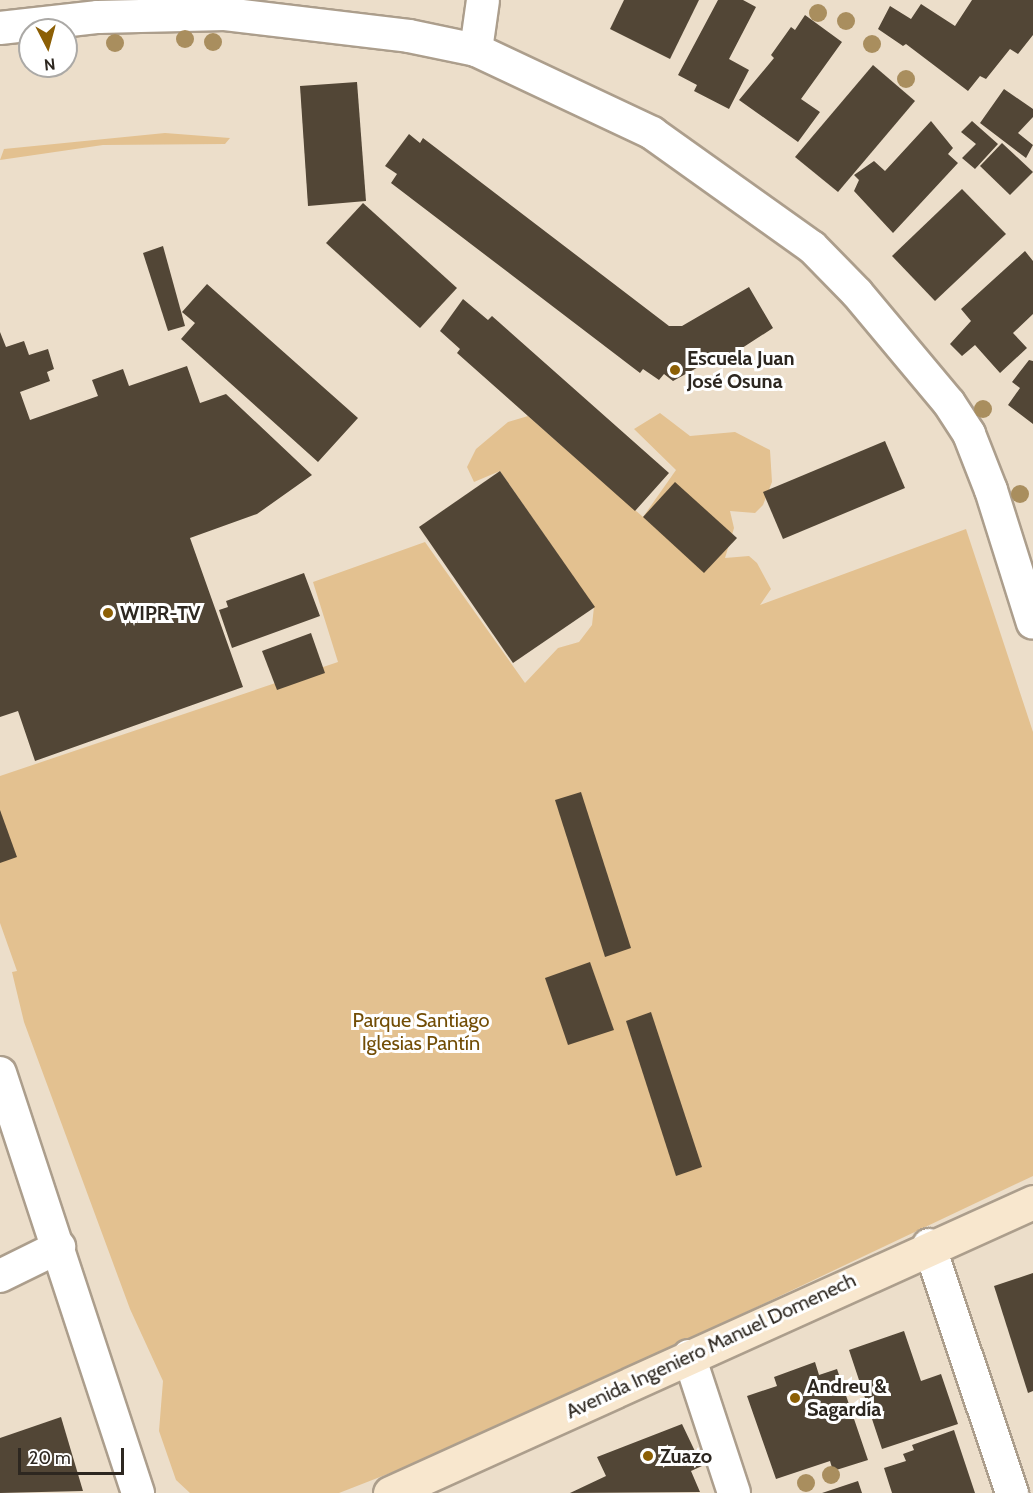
<!DOCTYPE html>
<meta charset="utf-8">
<style>
body{margin:0}
#map{position:relative;width:1033px;height:1493px;overflow:hidden;background:#ecdeca;font-family:Cabin,sans-serif}
div>[style]{position:absolute}
.green>*{inset:0;background:#e3c190}
.building>*{inset:0;background:#524636}
.roads{filter:drop-shadow(2px 0 #ac9e8c) drop-shadow(-2px 0 #ac9e8c) drop-shadow(0 2px #ac9e8c) drop-shadow(0 -2px #ac9e8c)}
.street>*{height:32px;margin:-16px;padding:0 16px;transform-origin:16px;border-radius:16px;background:#fff}
.secondary>*{height:33px;margin:-16.5px;padding:0 16.5px;transform-origin:16.5px;border-radius:16.5px;background:#f8e7ce}
.trees>*{width:18px;height:18px;margin:-9px;border-radius:50%;background:#a98e5e}
.dots>*{width:16px;height:16px;translate:-50% -50%;box-sizing:border-box;border:3px solid #fff;border-radius:50%}
span{translate:-50% -50%;white-space:nowrap;text-align:center;line-height:1.15;-webkit-text-stroke:6px #fff;paint-order:stroke}
.poi-label{font-size:20px;color:#2d2720;font-weight:700}
.left{translate:0 -50%;text-align:left}
.park-label{font-size:20px;color:#724d05}
.street-label{font-size:20px;color:#2d2720}
.north{position:absolute;left:18px;top:18px;width:60px;height:60px;box-sizing:border-box;background:#fff;border:2px solid #aba9a6;border-radius:50%;rotate:174deg;font-size:16px;font-weight:700;line-height:24px;text-align:center;color:#2d2720}
.north::after{content:'';display:block;margin:auto;width:21px;height:27px;background:#8c5f05;clip-path:polygon(50% 0,100% 100%,50% 72%,0 100%)}
.scale{position:absolute;left:18px;top:1448px;width:106px;height:27px;box-sizing:border-box;border:3px solid #2d2720;border-top:0;padding-left:8px;font-size:18px;line-height:21px;white-space:nowrap;color:#2d2720;-webkit-text-stroke:4px #fff;paint-order:stroke}
</style>
<div id="map">
<div class="green">
<i style="clip-path:polygon(165px 133px,230px 138px,225px 144px,103px 145px,0 160px,4px 149px)"></i>
<i style="clip-path:polygon(660px 413px,690px 436px,735px 432px,770px 450px,772px 482px,763px 505px,755px 513px,730px 511px,734px 528px,725px 558px,749px 556px,757px 563px,771px 589px,760px 605px,966px 529px,1033px 732px,1033px 1176px,480px 1438px,339px 1493px,190px 1493px,176px 1480px,159px 1431px,163px 1381px,130px 1309px,24px 1022px,12px 972px,17px 971px,0 923px,0 776px,338px 662px,313px 582px,425px 542px,525px 683px,558px 648px,579px 642px,592px 625px,594px 607px,500px 471px,474px 482px,467px 467px,476px 449px,508px 422px,528px 416px,643px 517px,676px 470px,634px 429px)"></i>
</div>
<div class="building">
<i style="clip-path:polygon(624px 0,699px 0,670px 59px,610px 29px)"></i>
<i style="clip-path:polygon(718px 0,743px 0,756px 7px,729px 59px,749px 70px,729px 109px,694px 91px,697px 85px,678px 75px)"></i>
<i style="clip-path:polygon(972px 0,1033px 0,1033px 35px,1018px 54px,1010px 49px,986px 79px,980px 76px,968px 91px,906px 44px,903px 46px,878px 29px,890px 6px,911px 19px,921px 4px,955px 26px)"></i>
<i style="clip-path:polygon(805px 15px,842px 42px,801px 99px,820px 112px,798px 142px,739px 100px,774px 58px,771px 55px,791px 27px,795px 30px)"></i>
<i style="clip-path:polygon(873px 65px,915px 101px,838px 192px,795px 157px)"></i>
<i style="clip-path:polygon(357px 82px,366px 201px,308px 206px,300px 86px)"></i>
<i style="clip-path:polygon(1004px 89px,1033px 109px,1033px 117px,1018px 133px,1033px 145px,1026px 158px,980px 123px)"></i>
<i style="clip-path:polygon(931px 121px,953px 148px,948px 154px,958px 163px,893px 233px,854px 191px,859px 180px,854px 175px,874px 161px,885px 171px)"></i>
<i style="clip-path:polygon(972px 121px,998px 144px,975px 169px,962px 158px,976px 144px,961px 132px)"></i>
<i style="clip-path:polygon(409px 134px,420px 143px,423px 138px,669px 326px,682px 326px,749px 287px,773px 328px,719px 363px,713px 359px,673px 381px,664px 374px,659px 380px,643px 369px,640px 373px,391px 183px,397px 174px,385px 166px)"></i>
<i style="clip-path:polygon(1002px 143px,1033px 172px,1010px 195px,980px 166px)"></i>
<i style="clip-path:polygon(962px 189px,1006px 234px,935px 301px,892px 256px)"></i>
<i style="clip-path:polygon(363px 203px,457px 288px,420px 328px,326px 243px)"></i>
<i style="clip-path:polygon(163px 246px,185px 326px,168px 331px,143px 253px)"></i>
<i style="clip-path:polygon(1025px 251px,1033px 261px,1033px 314px,1013px 333px,1027px 348px,1000px 373px,975px 345px,962px 356px,950px 344px,971px 321px,961px 309px)"></i>
<i style="clip-path:polygon(207px 284px,358px 418px,318px 462px,181px 339px,195px 323px,182px 312px)"></i>
<i style="clip-path:polygon(463px 299px,488px 320px,492px 316px,669px 473px,635px 511px,457px 353px,460px 349px,440px 331px)"></i>
<i style="clip-path:polygon(0 332px,6px 347px,24px 341px,29px 355px,48px 349px,54px 369px,47px 372px,50px 381px,20px 392px,30px 420px,98px 396px,92px 380px,123px 369px,129px 386px,187px 366px,200px 403px,226px 394px,312px 475px,257px 514px,190px 538px,243px 687px,35px 761px,18px 711px,0 717px)"></i>
<i style="clip-path:polygon(1029px 360px,1033px 361px,1033px 424px,1008px 405px,1020px 388px,1012px 382px)"></i>
<i style="clip-path:polygon(885px 441px,905px 488px,783px 539px,763px 492px)"></i>
<i style="clip-path:polygon(500px 471px,595px 607px,513px 663px,419px 527px)"></i>
<i style="clip-path:polygon(675px 482px,737px 538px,704px 573px,643px 517px)"></i>
<i style="clip-path:polygon(304px 573px,320px 616px,232px 648px,219px 610px,228px 607px,226px 601px)"></i>
<i style="clip-path:polygon(311px 633px,325px 673px,277px 690px,262px 651px)"></i>
<i style="clip-path:polygon(581px 792px,631px 948px,605px 957px,555px 800px)"></i>
<i style="clip-path:polygon(0 810px,17px 857px,0 863px)"></i>
<i style="clip-path:polygon(590px 962px,614px 1030px,568px 1045px,545px 978px)"></i>
<i style="clip-path:polygon(651px 1012px,702px 1167px,676px 1176px,626px 1021px)"></i>
<i style="clip-path:polygon(1033px 1273px,1033px 1391px,1028px 1393px,994px 1286px)"></i>
<i style="clip-path:polygon(904px 1331px,921px 1381px,941px 1374px,958px 1424px,882px 1449px,849px 1350px)"></i>
<i style="clip-path:polygon(815px 1362px,819px 1375px,837px 1369px,868px 1460px,833px 1471px,830px 1461px,776px 1479px,747px 1396px,777px 1386px,774px 1377px)"></i>
<i style="clip-path:polygon(61px 1417px,83px 1491px,0 1493px,0 1438px)"></i>
<i style="clip-path:polygon(682px 1424px,702px 1466px,691px 1471px,700px 1492px,570px 1493px,606px 1476px,597px 1457px)"></i>
<i style="clip-path:polygon(954px 1430px,975px 1493px,892px 1493px,884px 1468px,906px 1461px,903px 1454px,914px 1450px,912px 1445px)"></i>
<i style="clip-path:polygon(858px 1481px,862px 1493px,822px 1493px)"></i>
</div>
<div class="roads">
<div class="street">
<i style="left:0;top:28px;width:99px;rotate:-6.4deg"></i>
<i style="left:98px;top:17px;width:127px;rotate:-1.4deg"></i>
<i style="left:225px;top:14px;width:185px;rotate:6.8deg"></i>
<i style="left:409px;top:36px;width:68px;rotate:11.8deg"></i>
<i style="left:476px;top:50px;width:195px;rotate:25.2deg"></i>
<i style="left:652px;top:133px;width:196px;rotate:35.5deg"></i>
<i style="left:812px;top:247px;width:64px;rotate:45.6deg"></i>
<i style="left:857px;top:293px;width:143px;rotate:50.1deg"></i>
<i style="left:949px;top:403px;width:37px;rotate:57deg"></i>
<i style="left:969px;top:434px;width:60px;rotate:68.6deg"></i>
<i style="left:991px;top:490px;width:139px;rotate:72.5deg"></i>
<i style="left:476px;top:50px;width:50px;rotate:-82deg"></i>
<i style="left:0;top:1073px;width:442px;rotate:71.8deg"></i>
<i style="left:929px;top:1245px;width:262px;rotate:71.5deg"></i>
<i style="left:0;top:1276px;width:66px;rotate:-26.2deg"></i>
<i style="left:689px;top:1356px;width:144px;rotate:71.8deg"></i>
</div>
<div class="secondary">
<i style="left:390px;top:1493px;width:706px;rotate:-24.35deg"></i>
</div>
</div>
<div class="trees">
<i style="left:818px;top:13px"></i>
<i style="left:846px;top:21px"></i>
<i style="left:185px;top:39px"></i>
<i style="left:213px;top:42px"></i>
<i style="left:115px;top:43px"></i>
<i style="left:872px;top:44px"></i>
<i style="left:906px;top:79px"></i>
<i style="left:983px;top:409px"></i>
<i style="left:1020px;top:494px"></i>
<i style="left:831px;top:1475px"></i>
<i style="left:806px;top:1483px"></i>
</div>
<div class="dots">
<i style="left:675px;top:370px;background:#8c5f05"></i>
<i style="left:108px;top:613px;background:#8c5f05"></i>
<i style="left:795px;top:1398px;background:#8c5f05"></i>
<i style="left:648px;top:1456px;background:#8c5f05"></i>
</div>
<div class="poi-label">
<span class="left" style="left:687px;top:370px">Escuela Juan<br>José Osuna</span>
<span class="left" style="left:120px;top:613px">WIPR-TV</span>
<span class="left" style="left:807px;top:1398px">Andreu &amp;<br>Sagardía</span>
<span class="left" style="left:660px;top:1456px">Zuazo</span>
</div>
<div class="park-label">
<span style="left:421px;top:1032px">Parque Santiago<br>Iglesias Pantín</span>
</div>
<div class="street-label">
<span style="left:711px;top:1346px;rotate:-25deg">Avenida Ingeniero Manuel Domenech</span>
</div>
<div class="north">N</div>
<div class="scale">20 m</div>
</div>
